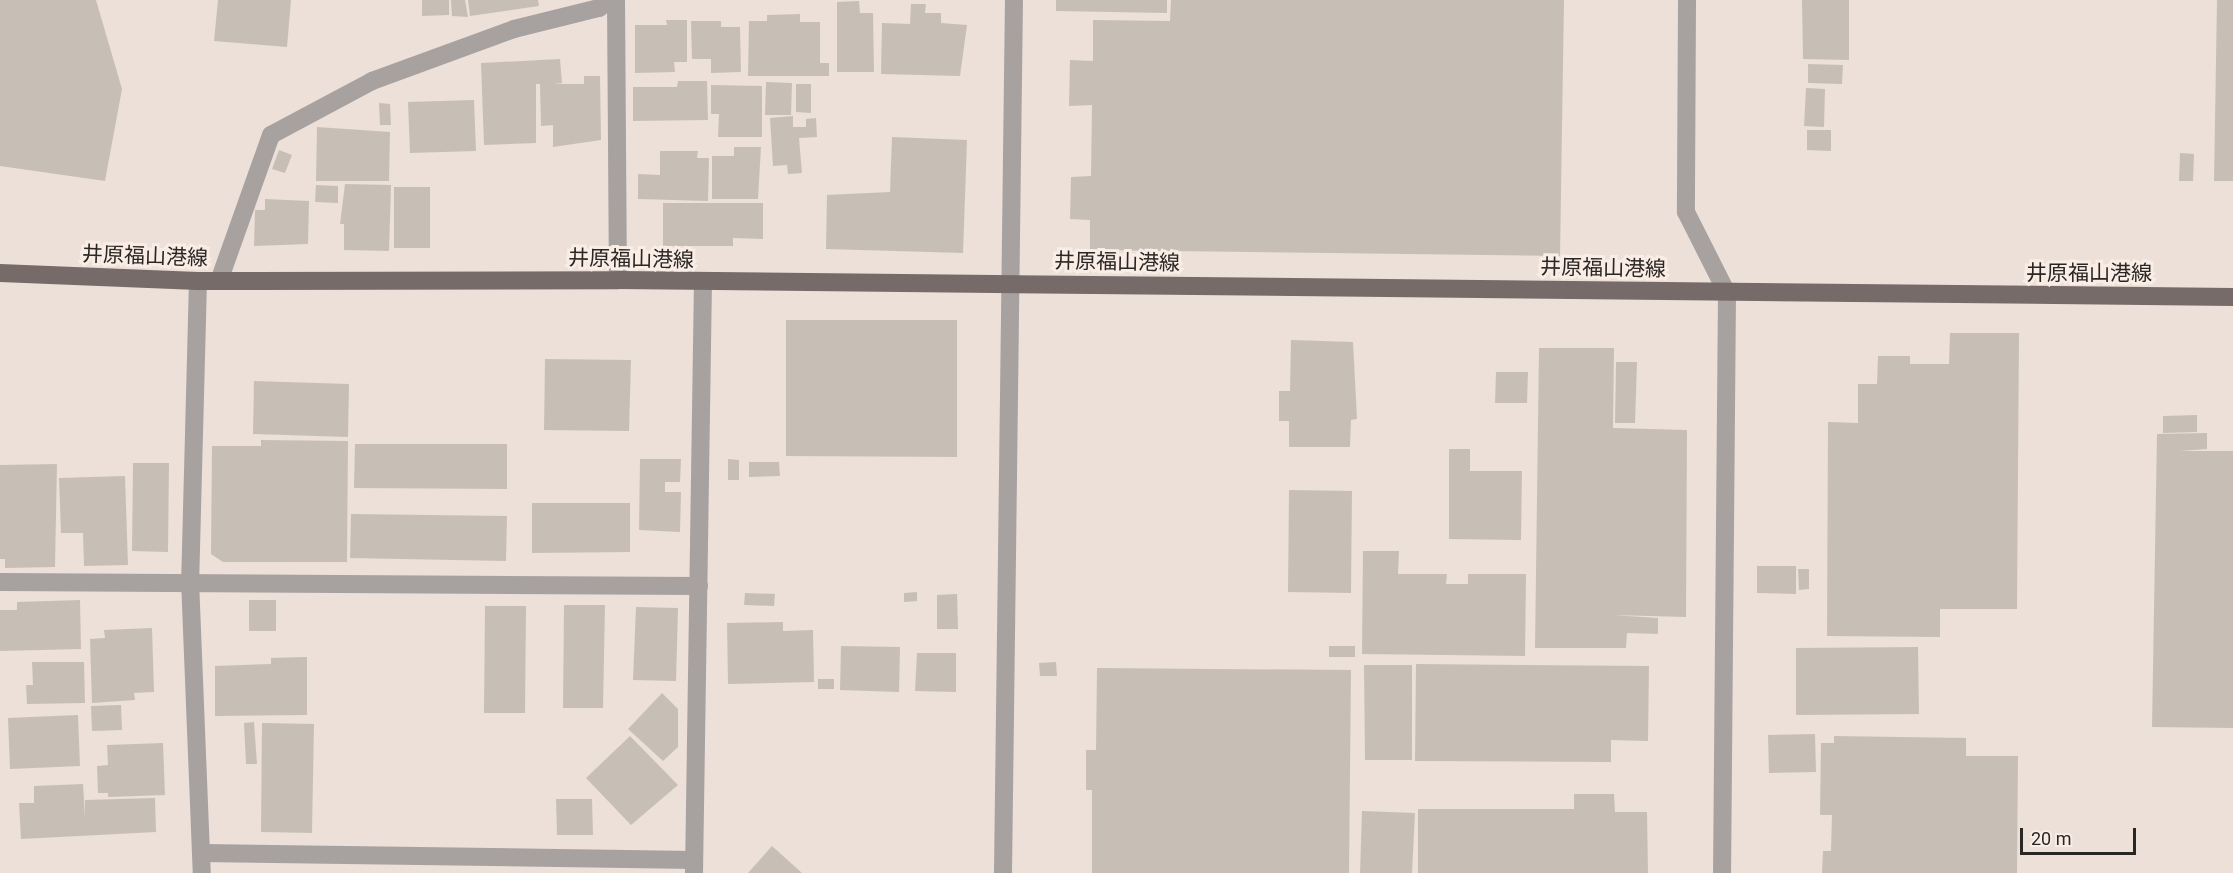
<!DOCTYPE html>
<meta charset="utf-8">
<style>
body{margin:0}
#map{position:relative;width:2233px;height:873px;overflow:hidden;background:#ece0d8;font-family:Roboto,"Noto Sans JP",sans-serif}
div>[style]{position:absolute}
.building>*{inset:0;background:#c7bfb5}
.minor>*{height:18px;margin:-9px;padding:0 9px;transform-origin:9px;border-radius:9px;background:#a7a1a0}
.tertiary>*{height:18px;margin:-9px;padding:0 9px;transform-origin:9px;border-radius:9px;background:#a7a1a0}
.primary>*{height:18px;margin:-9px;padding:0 9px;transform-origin:9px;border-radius:9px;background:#766b69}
span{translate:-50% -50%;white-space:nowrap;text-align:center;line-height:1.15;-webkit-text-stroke:6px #f9ede6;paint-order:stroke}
.street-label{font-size:21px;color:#2a2623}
.scale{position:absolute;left:2020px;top:828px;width:116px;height:27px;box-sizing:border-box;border:3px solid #2a2623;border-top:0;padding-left:8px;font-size:18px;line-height:21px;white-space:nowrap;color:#2a2623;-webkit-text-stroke:4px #f9ede6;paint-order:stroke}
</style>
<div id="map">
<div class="building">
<i style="clip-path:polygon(0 0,96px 0,122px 89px,105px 181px,0 166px)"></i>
<i style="clip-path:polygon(218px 0,291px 0,287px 47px,214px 41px)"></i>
<i style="clip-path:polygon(422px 0,449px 0,449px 15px,422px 16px)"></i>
<i style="clip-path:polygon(451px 0,465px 0,468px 17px,452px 16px)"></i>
<i style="clip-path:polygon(468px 0,538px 0,539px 6px,470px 16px)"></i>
<i style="clip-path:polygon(1056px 0,1167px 0,1167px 13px,1056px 11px)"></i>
<i style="clip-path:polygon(1171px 0,1564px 0,1560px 256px,1090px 250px,1090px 220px,1070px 219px,1071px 177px,1091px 176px,1092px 105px,1069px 106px,1070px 60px,1093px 61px,1093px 20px,1170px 21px)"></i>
<i style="clip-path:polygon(1802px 0,1849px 0,1849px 60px,1803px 59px)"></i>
<i style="clip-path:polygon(2217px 0,2233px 0,2233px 181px,2214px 181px)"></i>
<i style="clip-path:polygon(859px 1px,860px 13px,873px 13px,874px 72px,837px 72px,837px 2px)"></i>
<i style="clip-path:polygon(911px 4px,926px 4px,925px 13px,941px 13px,941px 23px,967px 25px,960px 76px,881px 74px,882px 23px,910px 24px)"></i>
<i style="clip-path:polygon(800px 14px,800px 22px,820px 22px,820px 63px,829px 63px,829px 76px,748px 76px,749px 21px,767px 21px,767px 15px)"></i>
<i style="clip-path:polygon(666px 20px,687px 20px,687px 62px,674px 62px,675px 72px,635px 73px,635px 25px,667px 25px)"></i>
<i style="clip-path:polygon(691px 21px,721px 21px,721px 27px,740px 27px,741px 72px,711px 73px,711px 59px,692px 59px)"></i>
<i style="clip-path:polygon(560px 59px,562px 83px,554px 84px,584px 84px,584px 76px,600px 76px,601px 140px,553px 147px,553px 125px,541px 126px,540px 84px,536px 84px,536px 143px,484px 145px,481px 63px)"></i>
<i style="clip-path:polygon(1808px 64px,1843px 65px,1842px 84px,1808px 83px)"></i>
<i style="clip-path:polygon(678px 81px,707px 81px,708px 120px,633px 121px,633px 87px,677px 87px)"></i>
<i style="clip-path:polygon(766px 82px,792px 83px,791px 115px,765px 115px)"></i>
<i style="clip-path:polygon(796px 84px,811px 84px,811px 113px,796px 112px)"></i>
<i style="clip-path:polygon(711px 85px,762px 86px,762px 137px,718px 137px,719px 114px,711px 114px)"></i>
<i style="clip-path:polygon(1806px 88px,1825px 89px,1824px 127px,1804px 126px)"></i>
<i style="clip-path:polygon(474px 100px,476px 151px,410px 153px,408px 102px)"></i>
<i style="clip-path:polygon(379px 103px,390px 104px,391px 125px,380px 125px)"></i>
<i style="clip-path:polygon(793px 116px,793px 127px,806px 127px,806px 119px,816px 118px,817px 137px,799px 138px,802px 173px,788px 174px,787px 165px,773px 166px,770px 118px)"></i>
<i style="clip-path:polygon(317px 127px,390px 132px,389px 181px,316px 181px)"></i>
<i style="clip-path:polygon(1807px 130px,1831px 130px,1831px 151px,1807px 150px)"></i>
<i style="clip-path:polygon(892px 137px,967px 140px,963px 253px,826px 249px,827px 195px,890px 192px)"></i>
<i style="clip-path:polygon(734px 147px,761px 147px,758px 199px,712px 199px,712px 156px,734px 156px)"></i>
<i style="clip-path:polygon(279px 150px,292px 155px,285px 173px,272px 169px)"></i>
<i style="clip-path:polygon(660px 151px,698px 151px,697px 158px,709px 158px,708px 201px,638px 199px,638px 174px,660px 175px)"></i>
<i style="clip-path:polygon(2180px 153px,2194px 154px,2193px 181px,2179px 181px)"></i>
<i style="clip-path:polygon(345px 184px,391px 185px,389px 251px,344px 250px,344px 224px,340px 224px)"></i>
<i style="clip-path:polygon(316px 185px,338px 186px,338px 203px,315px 202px)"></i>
<i style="clip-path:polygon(394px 187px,430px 187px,430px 248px,394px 248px)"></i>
<i style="clip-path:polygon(265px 199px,309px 201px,308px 244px,254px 246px,255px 210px,265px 210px)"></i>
<i style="clip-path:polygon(663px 203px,763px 203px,763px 239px,733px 238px,733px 246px,663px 246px)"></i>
<i style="clip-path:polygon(786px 320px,957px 320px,957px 457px,786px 456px)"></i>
<i style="clip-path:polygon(1950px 333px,2019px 333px,2017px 609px,1940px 609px,1940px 637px,1827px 636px,1828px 422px,1858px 423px,1858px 384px,1877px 384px,1878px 356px,1910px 356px,1910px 364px,1949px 364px)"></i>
<i style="clip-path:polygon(1291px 340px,1353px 342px,1357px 419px,1351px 420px,1350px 447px,1289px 447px,1289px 421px,1279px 421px,1279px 391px,1290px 391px)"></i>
<i style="clip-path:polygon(1539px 348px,1614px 348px,1613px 428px,1687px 430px,1686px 617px,1612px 615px,1658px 618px,1658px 634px,1627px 633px,1626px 648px,1535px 648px)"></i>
<i style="clip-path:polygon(545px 359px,631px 360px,629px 431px,544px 430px)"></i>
<i style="clip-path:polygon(1616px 362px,1637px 362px,1635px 423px,1615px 423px)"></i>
<i style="clip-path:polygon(1496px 372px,1528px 372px,1527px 403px,1495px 403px)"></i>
<i style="clip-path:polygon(254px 381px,349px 384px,348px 437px,253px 434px)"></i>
<i style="clip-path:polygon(2197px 415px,2197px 432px,2163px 433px,2163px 416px)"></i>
<i style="clip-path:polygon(2207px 433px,2207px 449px,2180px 451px,2233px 451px,2233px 728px,2152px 727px,2157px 434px)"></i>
<i style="clip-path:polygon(261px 440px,348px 441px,347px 562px,223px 562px,211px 554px,212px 446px,261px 446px)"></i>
<i style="clip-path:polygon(355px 444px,507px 444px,507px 489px,354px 488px)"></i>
<i style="clip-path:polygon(1449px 449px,1470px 449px,1470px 471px,1522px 471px,1521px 540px,1449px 539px)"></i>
<i style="clip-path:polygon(640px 459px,681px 459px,680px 482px,665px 482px,665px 492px,681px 492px,680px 532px,639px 530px)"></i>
<i style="clip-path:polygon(728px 459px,739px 460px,739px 480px,728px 480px)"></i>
<i style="clip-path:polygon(749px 462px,779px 462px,780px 476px,749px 477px)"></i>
<i style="clip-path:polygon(133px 463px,169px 463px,168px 552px,132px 551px)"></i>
<i style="clip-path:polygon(57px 464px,55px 567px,5px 568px,5px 559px,0 559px,0 465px)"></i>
<i style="clip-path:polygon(125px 476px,128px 565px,84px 566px,83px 533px,61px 533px,59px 478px)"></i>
<i style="clip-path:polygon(1289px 490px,1352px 491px,1351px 593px,1288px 592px)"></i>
<i style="clip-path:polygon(532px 503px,630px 503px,630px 552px,532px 553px)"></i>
<i style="clip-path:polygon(351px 514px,507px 516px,506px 561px,350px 558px)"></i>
<i style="clip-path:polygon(1363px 551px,1399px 551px,1398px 574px,1447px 574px,1446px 584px,1468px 584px,1468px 574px,1526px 574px,1525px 656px,1362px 654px)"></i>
<i style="clip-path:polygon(1757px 566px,1796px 566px,1796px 594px,1757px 593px)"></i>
<i style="clip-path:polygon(1798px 569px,1809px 569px,1809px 589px,1799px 590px)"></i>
<i style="clip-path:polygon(917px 592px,917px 601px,904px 602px,904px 593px)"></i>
<i style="clip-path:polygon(745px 593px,775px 594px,774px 606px,744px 605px)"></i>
<i style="clip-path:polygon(957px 594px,958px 629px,937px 629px,937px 595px)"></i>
<i style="clip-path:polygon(80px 600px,81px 649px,0 651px,0 610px,17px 610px,17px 602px)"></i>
<i style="clip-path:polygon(249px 600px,276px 600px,276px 631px,249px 631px)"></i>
<i style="clip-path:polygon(564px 605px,605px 605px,603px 708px,563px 708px)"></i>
<i style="clip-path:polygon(485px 606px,526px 606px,525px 713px,484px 713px)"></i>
<i style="clip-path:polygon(636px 607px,678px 608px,676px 681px,633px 680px)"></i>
<i style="clip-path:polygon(783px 622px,783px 631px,813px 630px,814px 682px,728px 684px,727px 623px)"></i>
<i style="clip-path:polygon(152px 628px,154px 692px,134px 693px,135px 700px,92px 703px,90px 639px,105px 638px,104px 630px)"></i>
<i style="clip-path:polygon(841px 646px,900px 647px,899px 692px,840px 690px)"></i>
<i style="clip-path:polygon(1329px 646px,1355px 646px,1355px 657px,1329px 657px)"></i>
<i style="clip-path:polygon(1918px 647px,1919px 714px,1796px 715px,1796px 648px)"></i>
<i style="clip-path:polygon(917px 653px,956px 653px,956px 692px,915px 691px)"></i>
<i style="clip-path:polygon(307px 657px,307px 715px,215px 716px,215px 666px,271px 664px,271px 658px)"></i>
<i style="clip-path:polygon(32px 662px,84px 662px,85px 703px,27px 704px,26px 685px,33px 685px)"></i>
<i style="clip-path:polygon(1056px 662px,1057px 676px,1040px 676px,1039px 663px)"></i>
<i style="clip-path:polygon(1416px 664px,1649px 666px,1648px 741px,1611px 740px,1611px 762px,1415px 761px)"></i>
<i style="clip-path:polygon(1364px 665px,1412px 665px,1412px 760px,1365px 760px)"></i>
<i style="clip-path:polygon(1097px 668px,1351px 670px,1349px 873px,1092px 873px,1092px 790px,1086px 790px,1086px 750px,1096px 750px)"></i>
<i style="clip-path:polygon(818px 679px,834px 679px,834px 689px,818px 689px)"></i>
<i style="clip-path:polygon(662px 693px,678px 709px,678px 747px,663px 761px,628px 729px)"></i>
<i style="clip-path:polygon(121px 705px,122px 730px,92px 731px,91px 706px)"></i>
<i style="clip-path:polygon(78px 715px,80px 766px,10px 769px,8px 718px)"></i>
<i style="clip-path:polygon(254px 722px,257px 764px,246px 764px,244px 723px)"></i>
<i style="clip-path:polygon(262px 723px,314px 724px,312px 833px,261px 832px)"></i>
<i style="clip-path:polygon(1815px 734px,1816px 772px,1769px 773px,1768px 735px)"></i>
<i style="clip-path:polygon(630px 736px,678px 785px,631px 825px,586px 778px)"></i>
<i style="clip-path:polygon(1834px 736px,1966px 738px,1966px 756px,2018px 756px,2017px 873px,1822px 873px,1823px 851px,1831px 851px,1832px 815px,1820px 815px,1821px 743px,1834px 743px)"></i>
<i style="clip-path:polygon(163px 743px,165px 795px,108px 797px,108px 793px,98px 793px,97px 766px,108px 765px,107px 745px)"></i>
<i style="clip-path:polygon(83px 784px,85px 817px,85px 800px,155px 798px,156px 832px,21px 839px,19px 803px,34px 803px,34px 786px)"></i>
<i style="clip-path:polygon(1574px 794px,1614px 794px,1615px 812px,1647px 812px,1648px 873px,1418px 873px,1418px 809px,1574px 809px)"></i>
<i style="clip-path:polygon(556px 799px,592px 799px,593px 835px,557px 835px)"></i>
<i style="clip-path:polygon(1362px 811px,1415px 813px,1412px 873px,1360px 873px)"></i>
<i style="clip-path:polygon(772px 846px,802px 873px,748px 873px)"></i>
</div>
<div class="minor">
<i style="left:616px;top:0;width:280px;rotate:89.6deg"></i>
<i style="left:1687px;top:0;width:212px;rotate:90.3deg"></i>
<i style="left:1686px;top:212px;width:91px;rotate:63.2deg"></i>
<i style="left:1727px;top:293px;width:580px;rotate:90.49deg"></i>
<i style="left:198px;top:281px;width:299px;rotate:91.5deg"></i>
<i style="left:190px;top:580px;width:293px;rotate:87.7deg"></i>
<i style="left:219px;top:281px;width:155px;rotate:-70.4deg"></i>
<i style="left:271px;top:135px;width:115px;rotate:-28.1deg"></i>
<i style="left:372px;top:81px;width:151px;rotate:-20.1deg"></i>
<i style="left:514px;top:29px;width:88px;rotate:-13.9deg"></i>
<i style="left:599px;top:8px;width:13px;rotate:-39deg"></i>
<i style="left:0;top:582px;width:699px;rotate:0.33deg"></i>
<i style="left:201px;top:853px;width:493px;rotate:0.8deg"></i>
<i style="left:694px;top:873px;width:591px;rotate:-89.13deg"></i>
</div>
<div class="tertiary">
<i style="left:1003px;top:873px;width:873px;rotate:-89.28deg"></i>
</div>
<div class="primary">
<i style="left:0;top:273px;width:198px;rotate:2.3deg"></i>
<i style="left:198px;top:281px;width:420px;rotate:-0.1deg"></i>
<i style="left:618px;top:280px;width:1615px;rotate:0.6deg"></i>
</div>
<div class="street-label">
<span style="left:145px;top:256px;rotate:2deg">井原福山港線</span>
<span style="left:631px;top:259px;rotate:1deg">井原福山港線</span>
<span style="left:1117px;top:262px;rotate:1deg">井原福山港線</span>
<span style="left:1603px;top:268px;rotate:1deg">井原福山港線</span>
<span style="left:2089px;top:273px">井原福山港線</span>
</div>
<div class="scale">20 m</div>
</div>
